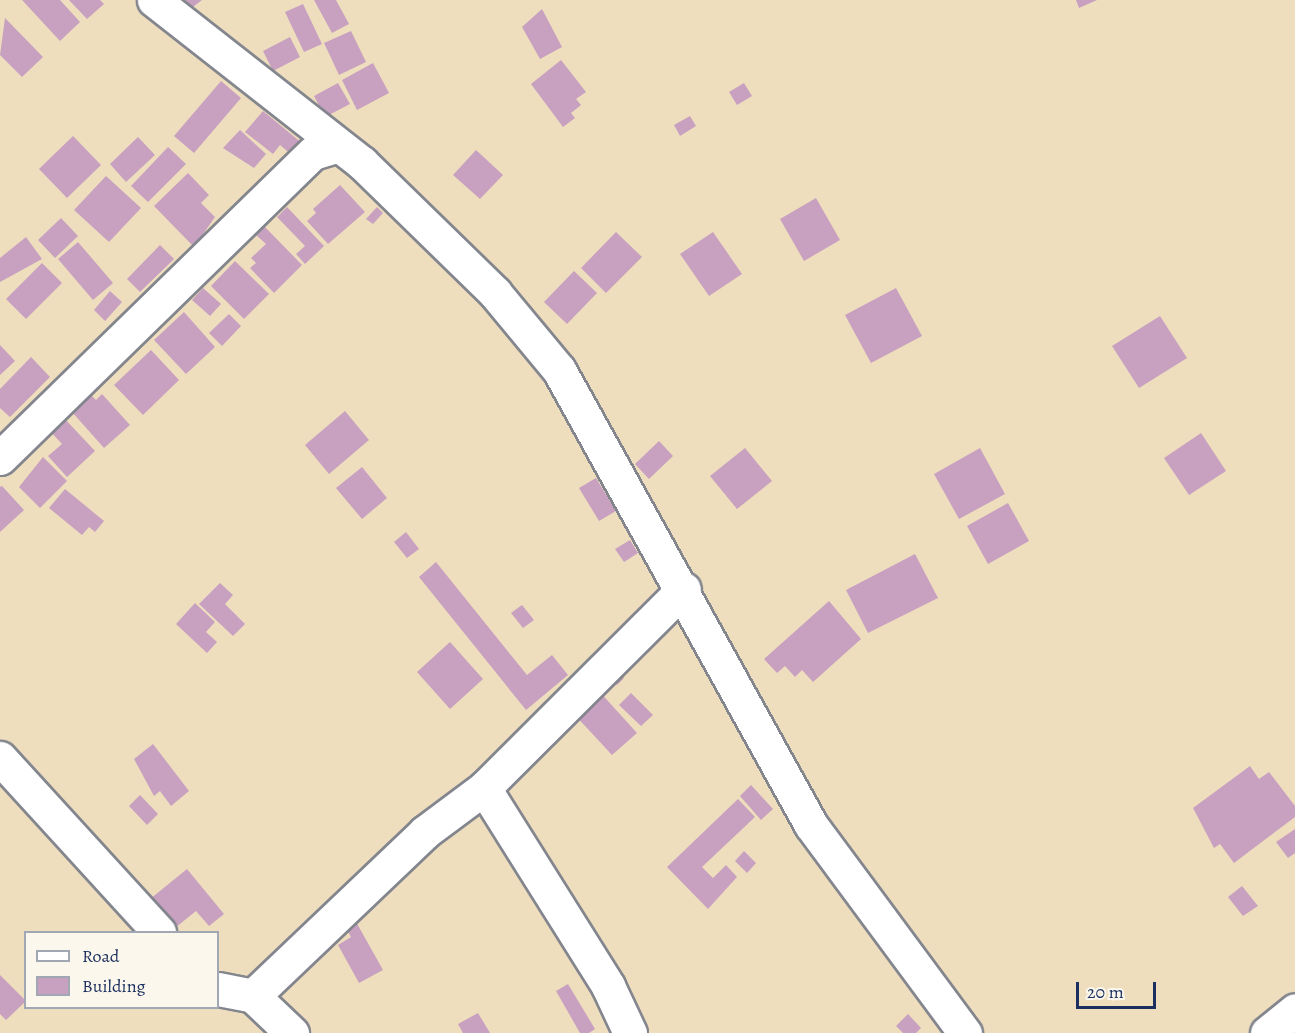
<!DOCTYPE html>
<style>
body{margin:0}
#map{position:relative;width:1295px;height:1033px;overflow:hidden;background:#eedebe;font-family:Alegreya,serif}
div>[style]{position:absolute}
.building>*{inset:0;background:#c8a0c0}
.roads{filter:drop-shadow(2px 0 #84868e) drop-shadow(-2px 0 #84868e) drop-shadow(0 2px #84868e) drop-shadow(0 -2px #84868e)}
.minor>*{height:33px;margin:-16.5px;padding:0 16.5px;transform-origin:16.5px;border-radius:16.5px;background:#fff}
span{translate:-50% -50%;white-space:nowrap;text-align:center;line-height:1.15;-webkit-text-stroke:6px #fbf7ec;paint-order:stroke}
.legend{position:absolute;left:24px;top:931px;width:195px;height:78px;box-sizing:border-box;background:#fbf7ec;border:2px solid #a1a7b3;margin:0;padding:8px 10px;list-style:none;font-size:18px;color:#1b2f5e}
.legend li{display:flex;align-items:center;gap:12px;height:30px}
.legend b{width:30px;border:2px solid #a1a7b3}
.scale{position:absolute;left:1076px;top:982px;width:80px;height:27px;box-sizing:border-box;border:3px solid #1b2f5e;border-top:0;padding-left:8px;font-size:18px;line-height:21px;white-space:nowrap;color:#1b2f5e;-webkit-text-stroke:4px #fbf7ec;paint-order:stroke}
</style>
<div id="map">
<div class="building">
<i style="clip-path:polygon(22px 0,60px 0,80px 22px,60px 41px)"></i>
<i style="clip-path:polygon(69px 0,100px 0,104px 4px,87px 19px)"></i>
<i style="clip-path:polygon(174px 0,202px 0,185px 13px)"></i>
<i style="clip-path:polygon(314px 0,336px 0,349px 24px,332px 33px)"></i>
<i style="clip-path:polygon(1076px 0,1097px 0,1079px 8px)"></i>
<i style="clip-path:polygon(303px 4px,322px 44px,304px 52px,285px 12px)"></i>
<i style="clip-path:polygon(542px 9px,562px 47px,540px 59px,522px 27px)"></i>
<i style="clip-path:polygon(5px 18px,43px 57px,22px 77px,0 55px)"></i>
<i style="clip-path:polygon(351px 31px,366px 62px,339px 75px,324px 43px)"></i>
<i style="clip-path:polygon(290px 37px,300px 57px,273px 71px,263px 51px)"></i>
<i style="clip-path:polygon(561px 60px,586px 92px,576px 99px,581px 105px,571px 113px,575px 118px,563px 127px,531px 84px)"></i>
<i style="clip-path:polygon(373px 63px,389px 93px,357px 110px,342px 80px)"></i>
<i style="clip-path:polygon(221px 81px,241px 98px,194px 153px,174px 136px)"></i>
<i style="clip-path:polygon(338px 83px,350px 104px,325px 117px,314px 96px)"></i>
<i style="clip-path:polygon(744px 83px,752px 96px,737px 105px,729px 92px)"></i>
<i style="clip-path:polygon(263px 111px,303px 144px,293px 156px,280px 145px,273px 154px,245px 132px)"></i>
<i style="clip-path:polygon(690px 116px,696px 126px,680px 136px,674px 125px)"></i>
<i style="clip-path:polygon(240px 130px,266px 154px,254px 168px,223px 148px)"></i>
<i style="clip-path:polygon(73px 136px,101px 165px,67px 198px,39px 169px)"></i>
<i style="clip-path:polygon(138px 137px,155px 155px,126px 182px,110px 164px)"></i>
<i style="clip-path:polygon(168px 147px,186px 164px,148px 202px,131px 186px)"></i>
<i style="clip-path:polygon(476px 150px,503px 175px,480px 199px,453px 175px)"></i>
<i style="clip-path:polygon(188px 173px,209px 195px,201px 203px,215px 217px,194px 247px,154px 206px)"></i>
<i style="clip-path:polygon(106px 176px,141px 208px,109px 242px,74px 210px)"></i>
<i style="clip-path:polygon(340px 185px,365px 212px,328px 244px,307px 221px,316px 213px,313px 209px)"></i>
<i style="clip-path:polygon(816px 198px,840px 240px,804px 261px,780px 219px)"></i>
<i style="clip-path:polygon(287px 207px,324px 246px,305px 264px,296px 254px,305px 246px,277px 217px)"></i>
<i style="clip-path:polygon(377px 207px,383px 213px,373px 224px,366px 219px)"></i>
<i style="clip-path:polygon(61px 218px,78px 236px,55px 258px,38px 240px)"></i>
<i style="clip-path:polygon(264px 226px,302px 265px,274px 293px,250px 268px,256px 263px,251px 258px,266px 244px,256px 235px)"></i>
<i style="clip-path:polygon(616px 232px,642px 257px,606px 293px,581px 268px)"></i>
<i style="clip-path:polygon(713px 232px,742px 274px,709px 296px,680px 254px)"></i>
<i style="clip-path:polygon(26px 237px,42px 259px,0 282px,0 258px)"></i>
<i style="clip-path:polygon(78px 242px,113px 283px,93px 300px,58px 259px)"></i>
<i style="clip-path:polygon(160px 245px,174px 259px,140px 292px,127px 279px)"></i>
<i style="clip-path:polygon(235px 261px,269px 294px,244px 319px,211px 286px)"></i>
<i style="clip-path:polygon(42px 263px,62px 283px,26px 319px,6px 299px)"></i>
<i style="clip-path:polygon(574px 271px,597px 293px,567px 324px,544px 302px)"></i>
<i style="clip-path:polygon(203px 288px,221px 304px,210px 316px,192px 300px)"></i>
<i style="clip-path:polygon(896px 288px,922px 336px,871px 363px,845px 315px)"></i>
<i style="clip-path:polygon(110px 291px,122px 302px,105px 321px,94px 310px)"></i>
<i style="clip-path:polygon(184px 312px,215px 347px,186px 374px,154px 340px)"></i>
<i style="clip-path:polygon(229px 314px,241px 326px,222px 346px,209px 333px)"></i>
<i style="clip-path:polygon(1160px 316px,1187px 358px,1139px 388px,1112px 346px)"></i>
<i style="clip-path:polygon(0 345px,15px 361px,0 375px)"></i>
<i style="clip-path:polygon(151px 350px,179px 380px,143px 415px,114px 385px)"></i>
<i style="clip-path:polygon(31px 357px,50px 377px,10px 417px,0 408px,0 389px)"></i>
<i style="clip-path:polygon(102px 394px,130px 425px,104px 448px,72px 412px,91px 395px,96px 400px)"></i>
<i style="clip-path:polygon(345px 411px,369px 440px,329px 474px,305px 445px)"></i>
<i style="clip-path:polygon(63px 417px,95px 451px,67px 477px,48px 456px,62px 444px,49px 430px)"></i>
<i style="clip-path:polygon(1201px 433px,1226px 471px,1189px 495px,1164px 458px)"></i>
<i style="clip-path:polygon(659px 441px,673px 456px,649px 479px,635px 464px)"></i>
<i style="clip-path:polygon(745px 448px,772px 481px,737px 509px,710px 476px)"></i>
<i style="clip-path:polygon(980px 448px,1005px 494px,959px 519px,934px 474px)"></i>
<i style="clip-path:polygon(43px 457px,67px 481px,40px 508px,19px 487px)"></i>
<i style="clip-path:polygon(362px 467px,387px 498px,362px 519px,336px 488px)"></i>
<i style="clip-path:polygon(596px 478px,616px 511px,599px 521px,579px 488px)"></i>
<i style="clip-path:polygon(2px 486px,24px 510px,0 532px,0 487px)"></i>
<i style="clip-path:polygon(65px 489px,104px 521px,95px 532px,89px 527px,82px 535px,49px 508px)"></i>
<i style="clip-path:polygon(1008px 503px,1029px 541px,988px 564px,967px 526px)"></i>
<i style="clip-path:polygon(406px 532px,419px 549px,407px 558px,394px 542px)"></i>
<i style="clip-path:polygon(630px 540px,638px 553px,624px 562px,615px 549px)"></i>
<i style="clip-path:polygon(915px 554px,938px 598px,868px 633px,846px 590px)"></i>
<i style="clip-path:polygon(436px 562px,527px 675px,552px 655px,568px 675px,526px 710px,419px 577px)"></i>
<i style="clip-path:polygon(220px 583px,233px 595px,225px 604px,245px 624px,233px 636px,199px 604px)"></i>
<i style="clip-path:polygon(829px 601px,861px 639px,813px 682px,802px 670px,795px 677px,785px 666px,777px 673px,764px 659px)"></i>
<i style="clip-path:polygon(195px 603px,215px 622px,206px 632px,217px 642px,207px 653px,176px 624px)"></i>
<i style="clip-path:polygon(522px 605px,534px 620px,523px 628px,511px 613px)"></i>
<i style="clip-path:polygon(450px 642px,483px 679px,450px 709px,417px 672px)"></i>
<i style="clip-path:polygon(616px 670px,624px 678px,617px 685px,609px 677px)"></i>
<i style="clip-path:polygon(598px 690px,637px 733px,612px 755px,573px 713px)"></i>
<i style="clip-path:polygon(631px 693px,653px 715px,641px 726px,619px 705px)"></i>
<i style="clip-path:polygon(153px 744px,189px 791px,171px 806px,160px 791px,154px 796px,134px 759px)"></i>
<i style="clip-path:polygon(1250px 766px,1259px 779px,1269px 772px,1295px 806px,1295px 817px,1234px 863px,1220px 844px,1214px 848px,1193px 808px)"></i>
<i style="clip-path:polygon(751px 785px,773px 809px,761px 820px,740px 796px)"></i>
<i style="clip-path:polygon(140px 795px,158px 814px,147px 825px,129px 806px)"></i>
<i style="clip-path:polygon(738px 799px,755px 817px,702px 867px,713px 878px,726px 865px,737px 877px,708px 909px,667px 867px)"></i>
<i style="clip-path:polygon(1295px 829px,1295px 853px,1288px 858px,1276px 842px)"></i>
<i style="clip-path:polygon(744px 851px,756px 863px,747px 873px,735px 861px)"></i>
<i style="clip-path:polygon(187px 869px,224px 914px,209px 926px,196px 911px,170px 932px,144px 904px)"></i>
<i style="clip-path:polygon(1242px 886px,1258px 906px,1243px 916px,1228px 897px)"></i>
<i style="clip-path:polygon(355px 920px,383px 970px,359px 983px,338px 945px,351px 937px,345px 926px)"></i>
<i style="clip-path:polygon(0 975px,26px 1001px,6px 1020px,0 1014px)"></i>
<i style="clip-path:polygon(568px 984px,595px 1029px,589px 1033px,580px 1033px,556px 991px)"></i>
<i style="clip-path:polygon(478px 1013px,490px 1033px,463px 1033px,458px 1024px)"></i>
<i style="clip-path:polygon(908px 1014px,921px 1028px,916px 1033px,903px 1033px,896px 1026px)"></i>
</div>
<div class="roads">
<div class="minor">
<i style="left:154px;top:0;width:264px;rotate:38.1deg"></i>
<i style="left:362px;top:163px;width:186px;rotate:44.3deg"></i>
<i style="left:495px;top:293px;width:100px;rotate:50.3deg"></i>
<i style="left:559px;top:370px;width:520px;rotate:61.02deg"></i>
<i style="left:811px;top:825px;width:259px;rotate:53.5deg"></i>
<i style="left:0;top:458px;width:437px;rotate:-44.3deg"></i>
<i style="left:313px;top:153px;width:24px;rotate:-17deg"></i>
<i style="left:0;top:758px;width:236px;rotate:47.6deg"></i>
<i style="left:484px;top:788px;width:234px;rotate:57.9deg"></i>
<i style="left:608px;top:986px;width:52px;rotate:64.9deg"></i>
<i style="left:218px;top:989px;width:36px;rotate:11deg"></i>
<i style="left:253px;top:996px;width:54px;rotate:43.5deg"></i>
<i style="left:253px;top:996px;width:238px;rotate:-43.6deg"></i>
<i style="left:425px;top:832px;width:74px;rotate:-36.7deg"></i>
<i style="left:484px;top:788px;width:282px;rotate:-44.9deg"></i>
<i style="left:1267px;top:1033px;width:36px;rotate:-39deg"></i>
</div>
</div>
<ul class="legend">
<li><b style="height:8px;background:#fff"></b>Road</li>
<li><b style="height:16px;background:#c8a0c0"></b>Building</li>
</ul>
<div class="scale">20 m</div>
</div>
